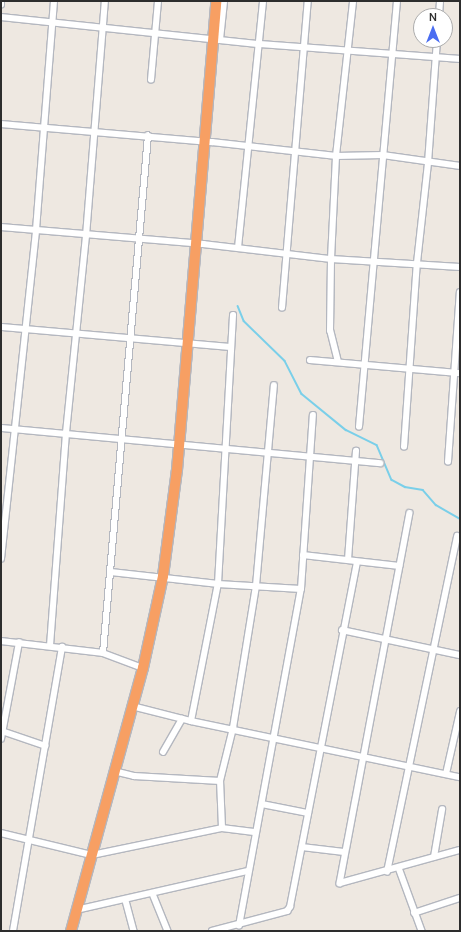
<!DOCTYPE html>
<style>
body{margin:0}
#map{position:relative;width:461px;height:932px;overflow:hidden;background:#eee8e1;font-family:Manrope,sans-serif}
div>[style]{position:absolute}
.stream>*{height:1.5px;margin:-0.75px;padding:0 0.75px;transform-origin:0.75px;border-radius:0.75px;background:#7acfe9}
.roads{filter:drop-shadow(1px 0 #b4b7bf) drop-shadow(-1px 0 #b4b7bf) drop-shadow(0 1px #b4b7bf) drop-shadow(0 -1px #b4b7bf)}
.street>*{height:5.5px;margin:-2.75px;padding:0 2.75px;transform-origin:2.75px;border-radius:2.75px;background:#fff}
.highway>*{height:10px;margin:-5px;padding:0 5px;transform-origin:5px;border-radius:5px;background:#f79f63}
span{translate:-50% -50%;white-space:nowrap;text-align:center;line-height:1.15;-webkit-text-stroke:3.5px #fff;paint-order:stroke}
.frame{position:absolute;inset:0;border:2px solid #2d2d2d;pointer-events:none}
.north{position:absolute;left:413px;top:8px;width:40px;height:40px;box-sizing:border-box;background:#fff;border:1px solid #ababab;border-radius:50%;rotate:0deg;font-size:11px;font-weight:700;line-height:16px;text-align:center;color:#2d2d2d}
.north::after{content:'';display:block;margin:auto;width:14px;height:18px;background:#4a6df1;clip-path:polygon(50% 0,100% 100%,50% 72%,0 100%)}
</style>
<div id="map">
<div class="stream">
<i style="left:238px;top:306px;width:16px;rotate:68deg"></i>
<i style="left:244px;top:321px;width:57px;rotate:44.3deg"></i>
<i style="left:285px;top:361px;width:37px;rotate:63deg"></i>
<i style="left:302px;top:394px;width:57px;rotate:39.3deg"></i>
<i style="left:346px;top:430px;width:34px;rotate:26deg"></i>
<i style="left:377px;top:445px;width:38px;rotate:67deg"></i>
<i style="left:392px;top:480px;width:15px;rotate:28deg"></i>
<i style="left:405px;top:487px;width:18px;rotate:9deg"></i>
<i style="left:423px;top:490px;width:20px;rotate:49deg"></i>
<i style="left:436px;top:505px;width:28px;rotate:30deg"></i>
</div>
<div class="roads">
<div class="street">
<i style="left:1px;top:5px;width:4px;rotate:-90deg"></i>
<i style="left:439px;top:16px;width:15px;rotate:-86deg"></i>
<i style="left:1px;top:17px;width:260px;rotate:6deg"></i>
<i style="left:260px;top:44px;width:201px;rotate:4.3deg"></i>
<i style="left:220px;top:40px;width:39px;rotate:-84deg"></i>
<i style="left:151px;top:80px;width:79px;rotate:-84.9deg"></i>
<i style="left:1px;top:124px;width:212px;rotate:4.9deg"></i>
<i style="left:212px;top:142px;width:125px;rotate:6.4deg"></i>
<i style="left:336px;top:156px;width:47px;rotate:-1.2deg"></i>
<i style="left:383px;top:155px;width:78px;rotate:8.1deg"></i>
<i style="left:1px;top:227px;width:203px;rotate:4.8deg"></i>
<i style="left:203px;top:244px;width:129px;rotate:6.7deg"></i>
<i style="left:331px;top:259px;width:129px;rotate:3.5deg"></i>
<i style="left:238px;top:248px;width:248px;rotate:-84.2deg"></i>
<i style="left:282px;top:308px;width:308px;rotate:-85.2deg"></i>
<i style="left:1px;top:327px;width:230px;rotate:5deg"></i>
<i style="left:310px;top:360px;width:151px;rotate:5deg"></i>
<i style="left:338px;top:362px;width:32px;rotate:-104deg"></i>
<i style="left:330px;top:331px;width:72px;rotate:-89.2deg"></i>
<i style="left:331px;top:259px;width:103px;rotate:-87.2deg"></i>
<i style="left:336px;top:156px;width:156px;rotate:-83.7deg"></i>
<i style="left:359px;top:427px;width:428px;rotate:-84.9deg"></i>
<i style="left:1px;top:428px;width:381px;rotate:5.3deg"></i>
<i style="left:404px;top:447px;width:184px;rotate:-86deg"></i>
<i style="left:417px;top:263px;width:101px;rotate:-83.7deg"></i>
<i style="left:428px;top:163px;width:123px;rotate:-85.8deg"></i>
<i style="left:448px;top:462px;width:170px;rotate:-86deg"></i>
<i style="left:410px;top:513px;width:377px;rotate:100.7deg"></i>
<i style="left:340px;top:883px;width:124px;rotate:-15.4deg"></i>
<i style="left:303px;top:555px;width:97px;rotate:6.5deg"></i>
<i style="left:1px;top:559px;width:331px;rotate:-83.9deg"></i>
<i style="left:36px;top:230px;width:230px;rotate:-85.5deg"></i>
<i style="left:348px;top:560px;width:109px;rotate:-85.8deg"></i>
<i style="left:111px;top:572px;width:108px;rotate:6.4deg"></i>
<i style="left:218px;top:584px;width:83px;rotate:3.4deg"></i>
<i style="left:342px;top:630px;width:121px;rotate:12deg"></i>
<i style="left:1px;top:641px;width:103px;rotate:6.7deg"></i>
<i style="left:103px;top:653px;width:43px;rotate:20.6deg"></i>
<i style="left:50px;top:646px;width:214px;rotate:-85.7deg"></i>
<i style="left:66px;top:433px;width:198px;rotate:-84.2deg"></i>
<i style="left:86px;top:236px;width:236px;rotate:-85.4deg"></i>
<i style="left:103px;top:653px;width:519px;rotate:-85.03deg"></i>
<i style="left:132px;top:706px;width:61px;rotate:14.3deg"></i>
<i style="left:191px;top:721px;width:275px;rotate:11.8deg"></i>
<i style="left:191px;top:721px;width:140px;rotate:-78.9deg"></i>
<i style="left:218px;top:584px;width:269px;rotate:-86.8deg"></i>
<i style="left:2px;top:731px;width:46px;rotate:18.8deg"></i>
<i style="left:1px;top:739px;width:98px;rotate:-79.4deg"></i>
<i style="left:163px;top:752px;width:38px;rotate:-60deg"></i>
<i style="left:114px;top:771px;width:21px;rotate:14deg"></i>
<i style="left:134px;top:776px;width:86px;rotate:3.3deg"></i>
<i style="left:446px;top:774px;width:64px;rotate:-77.3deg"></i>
<i style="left:262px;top:804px;width:47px;rotate:11.1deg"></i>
<i style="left:222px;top:828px;width:47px;rotate:-92.4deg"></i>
<i style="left:220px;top:781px;width:55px;rotate:-76.2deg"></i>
<i style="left:233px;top:728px;width:144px;rotate:-80.8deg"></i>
<i style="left:256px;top:586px;width:201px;rotate:-84.9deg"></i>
<i style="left:1px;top:833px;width:94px;rotate:13.6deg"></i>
<i style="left:92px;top:855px;width:133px;rotate:-11.7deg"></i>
<i style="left:222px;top:828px;width:34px;rotate:7deg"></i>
<i style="left:302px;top:847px;width:42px;rotate:6.8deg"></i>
<i style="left:434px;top:857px;width:48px;rotate:-80.3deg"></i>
<i style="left:399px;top:868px;width:67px;rotate:69.9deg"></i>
<i style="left:387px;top:872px;width:343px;rotate:-78.2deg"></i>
<i style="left:153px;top:894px;width:40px;rotate:68deg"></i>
<i style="left:126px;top:901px;width:31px;rotate:75deg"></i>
<i style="left:76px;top:910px;width:176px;rotate:-12.8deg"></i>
<i style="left:414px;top:913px;width:48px;rotate:-18.1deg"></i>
<i style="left:239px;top:926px;width:343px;rotate:-79.6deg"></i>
<i style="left:301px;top:589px;width:174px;rotate:-86.1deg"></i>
<i style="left:13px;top:931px;width:288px;rotate:-80.2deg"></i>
<i style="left:212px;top:931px;width:78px;rotate:-14.9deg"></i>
<i style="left:287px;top:911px;width:5px;rotate:-53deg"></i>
<i style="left:290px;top:907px;width:351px;rotate:-79deg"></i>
</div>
<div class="highway">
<i style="left:71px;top:931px;width:273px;rotate:-74.7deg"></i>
<i style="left:143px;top:668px;width:94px;rotate:-77.7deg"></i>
<i style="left:163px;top:576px;width:107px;rotate:-82.5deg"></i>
<i style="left:177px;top:470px;width:471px;rotate:-85.2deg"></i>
</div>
</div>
<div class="frame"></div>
<div class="north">N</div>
</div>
